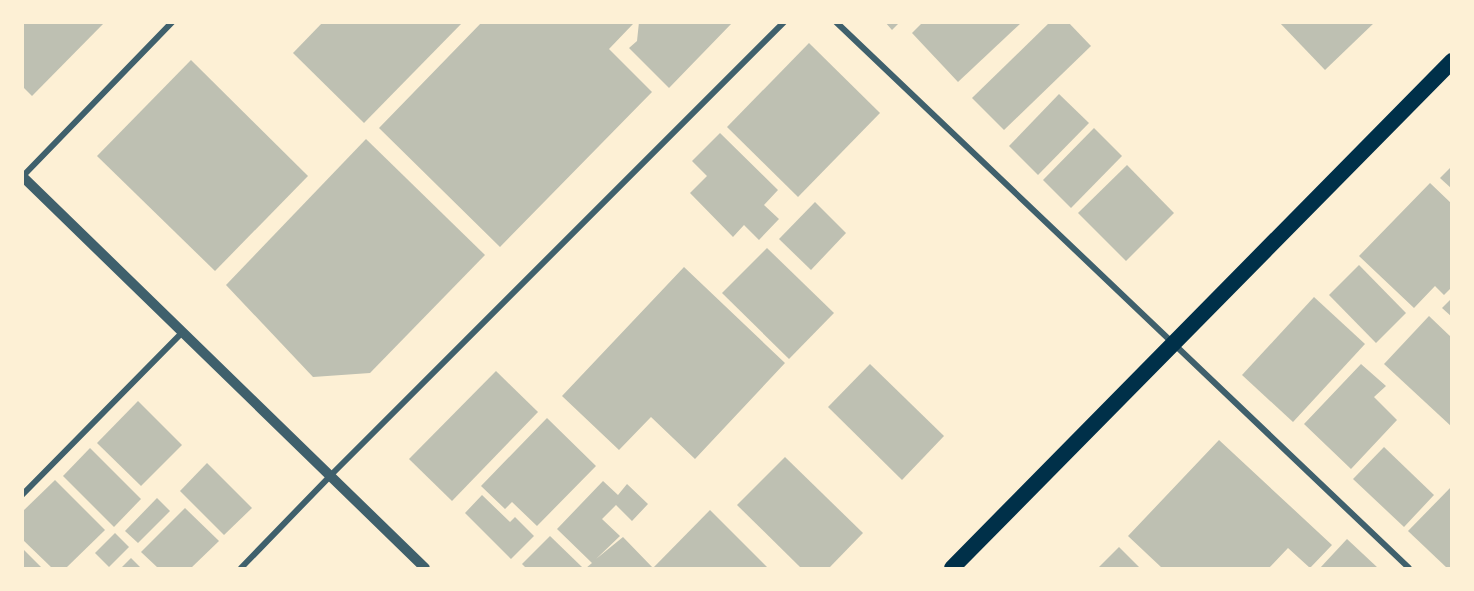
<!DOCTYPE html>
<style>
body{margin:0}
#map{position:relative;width:1474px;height:591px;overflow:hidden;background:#fdf0d5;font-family:"Golos Text",sans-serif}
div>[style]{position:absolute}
.building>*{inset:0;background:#bec0b2}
.minor>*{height:6px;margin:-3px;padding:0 3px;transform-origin:3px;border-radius:3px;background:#3f606c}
.tertiary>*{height:10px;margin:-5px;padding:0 5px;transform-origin:5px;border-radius:5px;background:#3f606c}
.trunk>*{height:16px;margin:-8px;padding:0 8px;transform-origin:8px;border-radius:8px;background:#003049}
span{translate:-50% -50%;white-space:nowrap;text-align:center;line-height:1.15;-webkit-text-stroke:4.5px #fdf0d5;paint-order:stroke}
.frame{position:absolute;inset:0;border:24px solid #fdf0d5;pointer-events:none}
</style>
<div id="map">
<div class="building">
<i style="clip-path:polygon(22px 22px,105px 22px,32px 96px,22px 86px)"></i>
<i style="clip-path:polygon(323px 22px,463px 22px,364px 123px,293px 53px)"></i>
<i style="clip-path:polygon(482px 22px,631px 22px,633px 24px,609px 49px,652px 92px,500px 247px,379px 128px)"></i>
<i style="clip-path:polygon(639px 22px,733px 22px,669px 88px,629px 48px,637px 41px)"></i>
<i style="clip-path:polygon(885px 22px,900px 22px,892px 30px)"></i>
<i style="clip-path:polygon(923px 22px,1022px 22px,958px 82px,912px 33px)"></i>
<i style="clip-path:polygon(1050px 22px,1068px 22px,1091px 46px,1004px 130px,972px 98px)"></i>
<i style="clip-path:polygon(1279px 22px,1375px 22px,1325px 70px)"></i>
<i style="clip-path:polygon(809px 43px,880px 113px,798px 197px,727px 127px)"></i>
<i style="clip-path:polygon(191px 60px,308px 176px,215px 271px,97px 156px)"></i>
<i style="clip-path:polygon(1059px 94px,1089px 123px,1038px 175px,1009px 146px)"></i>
<i style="clip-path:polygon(1094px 128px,1122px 156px,1071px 208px,1043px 180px)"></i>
<i style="clip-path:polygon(720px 133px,778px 190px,764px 205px,779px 219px,759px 240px,744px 225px,733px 237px,690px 193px,707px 176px,692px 161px)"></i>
<i style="clip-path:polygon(366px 139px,485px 255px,370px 373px,313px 377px,226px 285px)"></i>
<i style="clip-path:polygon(1127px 165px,1174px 213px,1126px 261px,1078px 213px)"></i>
<i style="clip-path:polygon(1452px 166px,1452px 189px,1440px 178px)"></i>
<i style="clip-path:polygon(1430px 183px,1452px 204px,1452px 287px,1444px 295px,1435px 286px,1414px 308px,1359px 256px)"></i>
<i style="clip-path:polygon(815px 202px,846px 233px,811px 270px,779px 239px)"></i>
<i style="clip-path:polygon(767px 248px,834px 313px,789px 359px,722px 293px)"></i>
<i style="clip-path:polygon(1359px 265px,1406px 313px,1376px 343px,1329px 295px)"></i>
<i style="clip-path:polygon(684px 267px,785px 363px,695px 459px,651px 417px,619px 450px,562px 396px)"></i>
<i style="clip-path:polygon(1314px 297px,1365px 344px,1293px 422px,1242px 375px)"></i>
<i style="clip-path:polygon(1452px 298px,1452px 317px,1442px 308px)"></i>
<i style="clip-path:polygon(1429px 316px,1452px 338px,1452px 427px,1384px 364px)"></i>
<i style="clip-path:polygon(870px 364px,944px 436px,902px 480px,828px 407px)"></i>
<i style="clip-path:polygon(1361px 364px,1386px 386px,1374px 397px,1397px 420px,1351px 469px,1304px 424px)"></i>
<i style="clip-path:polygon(496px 371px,538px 412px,452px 501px,409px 459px)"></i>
<i style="clip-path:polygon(138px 401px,182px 445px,141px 486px,97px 443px)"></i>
<i style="clip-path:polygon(547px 418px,596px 466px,537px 526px,512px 502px,505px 509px,481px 486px)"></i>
<i style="clip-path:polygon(1219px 440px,1332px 545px,1310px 568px,1288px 548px,1269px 568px,1162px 568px,1128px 536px)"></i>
<i style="clip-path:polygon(1384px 447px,1434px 495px,1404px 527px,1353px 479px)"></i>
<i style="clip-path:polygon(90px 448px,141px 499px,114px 527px,63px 476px)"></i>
<i style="clip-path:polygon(785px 457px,863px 533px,829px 568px,801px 568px,737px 505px)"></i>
<i style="clip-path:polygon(207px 463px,252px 508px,224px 535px,180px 491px)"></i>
<i style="clip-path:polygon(55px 480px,105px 530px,66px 568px,52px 568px,22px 539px,22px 512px)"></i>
<i style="clip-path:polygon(603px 481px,618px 495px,627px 484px,648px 504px,632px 521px,616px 505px,602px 519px,620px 536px,596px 559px,623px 537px,653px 568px,586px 568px,592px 563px,557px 529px)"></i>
<i style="clip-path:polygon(1452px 486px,1452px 568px,1447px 568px,1408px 531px)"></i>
<i style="clip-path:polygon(482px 495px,510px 522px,515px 517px,534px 536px,511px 559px,465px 513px)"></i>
<i style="clip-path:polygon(157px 498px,170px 511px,138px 543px,125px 531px)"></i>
<i style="clip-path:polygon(185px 508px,219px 541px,191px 568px,158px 568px,141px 552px)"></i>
<i style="clip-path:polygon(710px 510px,768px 568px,653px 568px)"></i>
<i style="clip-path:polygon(115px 533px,129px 547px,109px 567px,95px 553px)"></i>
<i style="clip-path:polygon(550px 536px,583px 568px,526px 568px,522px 564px)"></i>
<i style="clip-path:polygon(1347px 539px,1378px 568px,1320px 568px)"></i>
<i style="clip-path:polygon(1119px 547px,1140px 568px,1098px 568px)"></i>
<i style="clip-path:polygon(22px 548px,42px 568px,22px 568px)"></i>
<i style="clip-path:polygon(131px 558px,141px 568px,121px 568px)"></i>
</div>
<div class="minor">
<i style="left:836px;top:22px;width:791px;rotate:43.62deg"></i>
<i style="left:23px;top:176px;width:214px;rotate:-45.9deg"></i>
<i style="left:22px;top:495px;width:229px;rotate:-45.4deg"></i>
<i style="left:241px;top:568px;width:128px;rotate:-45.9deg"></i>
<i style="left:330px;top:476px;width:642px;rotate:-45deg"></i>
</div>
<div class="tertiary">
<i style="left:22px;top:176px;width:562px;rotate:44.21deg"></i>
</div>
<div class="trunk">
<i style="left:952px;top:568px;width:712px;rotate:-45.4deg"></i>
</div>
<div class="frame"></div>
</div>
